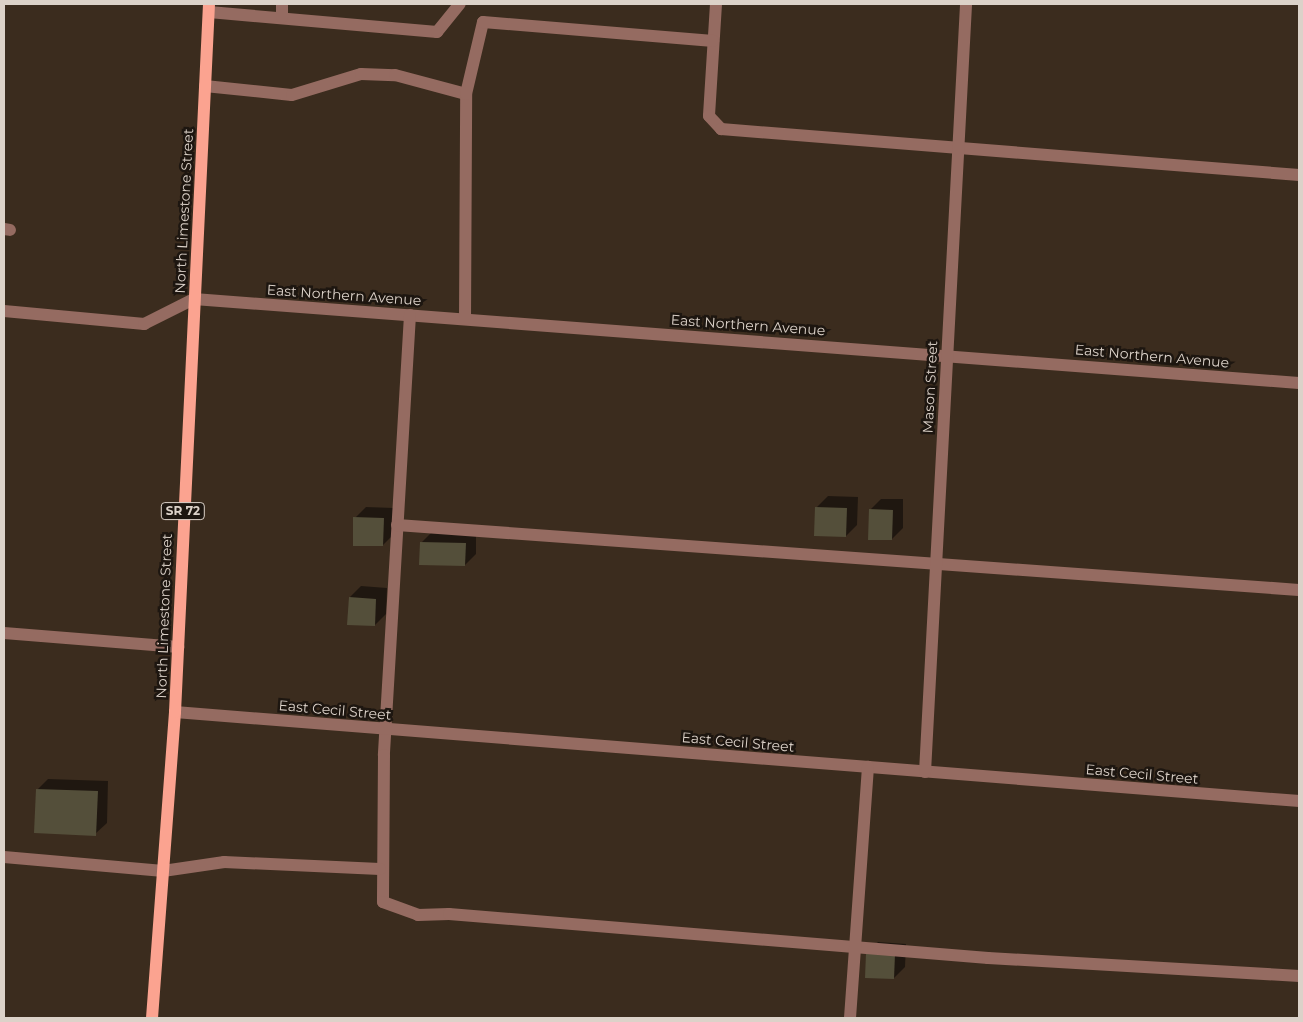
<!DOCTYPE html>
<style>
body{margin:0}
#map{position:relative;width:1303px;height:1022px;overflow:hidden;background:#3b2c1e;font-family:Montserrat,sans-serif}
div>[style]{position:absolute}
.shadow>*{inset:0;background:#0007}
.building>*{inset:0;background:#544f3a}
.minor>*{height:12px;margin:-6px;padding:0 6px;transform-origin:6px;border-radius:6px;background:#956b61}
.major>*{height:12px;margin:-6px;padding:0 6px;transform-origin:6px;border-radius:6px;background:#fba390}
span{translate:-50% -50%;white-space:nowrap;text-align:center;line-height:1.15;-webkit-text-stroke:5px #1d1610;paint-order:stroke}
.shield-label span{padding:1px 4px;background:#1d1610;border:1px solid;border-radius:4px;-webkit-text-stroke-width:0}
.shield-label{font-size:12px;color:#dcd2c9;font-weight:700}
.street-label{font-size:14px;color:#dcd2c9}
.frame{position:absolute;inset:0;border:5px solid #dcd2c9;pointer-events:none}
</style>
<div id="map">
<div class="shadow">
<i style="clip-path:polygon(828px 496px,858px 497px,857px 525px,846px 536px,817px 507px)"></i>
<i style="clip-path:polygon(881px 499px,903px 499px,903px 528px,892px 539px,870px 510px)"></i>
<i style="clip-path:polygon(366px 507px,394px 508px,394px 534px,383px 545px,355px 518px)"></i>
<i style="clip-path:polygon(432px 532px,476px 533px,476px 554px,465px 565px,421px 543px)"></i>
<i style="clip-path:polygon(361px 586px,387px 588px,386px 614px,375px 625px,350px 597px)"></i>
<i style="clip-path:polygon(48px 779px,108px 781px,107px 823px,95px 834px,37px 790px)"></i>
<i style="clip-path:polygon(878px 942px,906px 944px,905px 967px,894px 978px,867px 953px)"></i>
</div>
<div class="building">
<i style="clip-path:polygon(815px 507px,847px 508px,846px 537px,814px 536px)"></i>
<i style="clip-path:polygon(869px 509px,893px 510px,892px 540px,868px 540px)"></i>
<i style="clip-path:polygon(353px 517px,384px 518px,383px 546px,353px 546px)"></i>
<i style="clip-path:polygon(420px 542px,466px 543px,465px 566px,419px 565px)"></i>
<i style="clip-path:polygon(349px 597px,376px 599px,375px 626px,347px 625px)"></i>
<i style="clip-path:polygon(36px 789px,98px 791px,96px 836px,34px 833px)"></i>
<i style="clip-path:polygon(866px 953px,895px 954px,894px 979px,865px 978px)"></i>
</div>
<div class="minor">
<i style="left:716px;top:4px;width:112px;rotate:93.6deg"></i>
<i style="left:709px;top:116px;width:18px;rotate:47deg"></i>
<i style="left:721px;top:129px;width:580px;rotate:4.55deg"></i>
<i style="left:209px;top:12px;width:229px;rotate:5deg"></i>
<i style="left:437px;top:32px;width:36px;rotate:-51deg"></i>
<i style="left:282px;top:17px;width:13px;rotate:-90deg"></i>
<i style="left:205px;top:86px;width:87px;rotate:5.9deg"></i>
<i style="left:292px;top:95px;width:72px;rotate:-16.9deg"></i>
<i style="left:361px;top:74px;width:34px;rotate:2deg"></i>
<i style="left:395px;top:75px;width:73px;rotate:15deg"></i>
<i style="left:4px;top:229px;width:6px;rotate:9deg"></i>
<i style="left:4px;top:311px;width:141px;rotate:5.3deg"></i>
<i style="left:144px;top:324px;width:56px;rotate:-26.6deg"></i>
<i style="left:194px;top:299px;width:1108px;rotate:4.35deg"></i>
<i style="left:410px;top:315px;width:441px;rotate:93.4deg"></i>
<i style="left:384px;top:755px;width:147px;rotate:90.4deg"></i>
<i style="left:383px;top:902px;width:37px;rotate:20deg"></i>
<i style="left:418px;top:915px;width:31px;rotate:-2deg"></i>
<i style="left:449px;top:914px;width:541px;rotate:4.67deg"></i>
<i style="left:988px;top:958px;width:312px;rotate:3.3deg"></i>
<i style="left:465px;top:319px;width:225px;rotate:-89.7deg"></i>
<i style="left:466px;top:94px;width:74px;rotate:-76.7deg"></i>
<i style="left:483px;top:22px;width:231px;rotate:4.7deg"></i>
<i style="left:397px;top:525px;width:904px;rotate:4.12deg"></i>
<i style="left:4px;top:633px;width:175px;rotate:4.6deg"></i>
<i style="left:175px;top:712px;width:1128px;rotate:4.53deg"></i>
<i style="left:925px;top:772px;width:769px;rotate:-86.94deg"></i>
<i style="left:4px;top:857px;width:160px;rotate:5deg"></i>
<i style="left:163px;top:871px;width:62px;rotate:-8.4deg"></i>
<i style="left:224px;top:862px;width:156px;rotate:2.6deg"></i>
<i style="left:850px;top:1018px;width:252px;rotate:-85.9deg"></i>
</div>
<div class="major">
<i style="left:152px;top:1018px;width:307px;rotate:-85.7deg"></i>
<i style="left:175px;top:712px;width:709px;rotate:-87.25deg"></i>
</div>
<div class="shield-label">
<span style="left:183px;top:511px">SR 72</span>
</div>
<div class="street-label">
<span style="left:184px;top:211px;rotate:-87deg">North Limestone Street</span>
<span style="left:344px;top:295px;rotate:4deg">East Northern Avenue</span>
<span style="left:748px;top:325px;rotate:4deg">East Northern Avenue</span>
<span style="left:1152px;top:356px;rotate:5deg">East Northern Avenue</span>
<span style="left:930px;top:387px;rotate:-87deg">Mason Street</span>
<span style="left:164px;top:616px;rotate:-88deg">North Limestone Street</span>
<span style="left:335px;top:710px;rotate:5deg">East Cecil Street</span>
<span style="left:738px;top:742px;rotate:5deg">East Cecil Street</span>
<span style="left:1142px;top:774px;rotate:5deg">East Cecil Street</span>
</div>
<div class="frame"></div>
</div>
